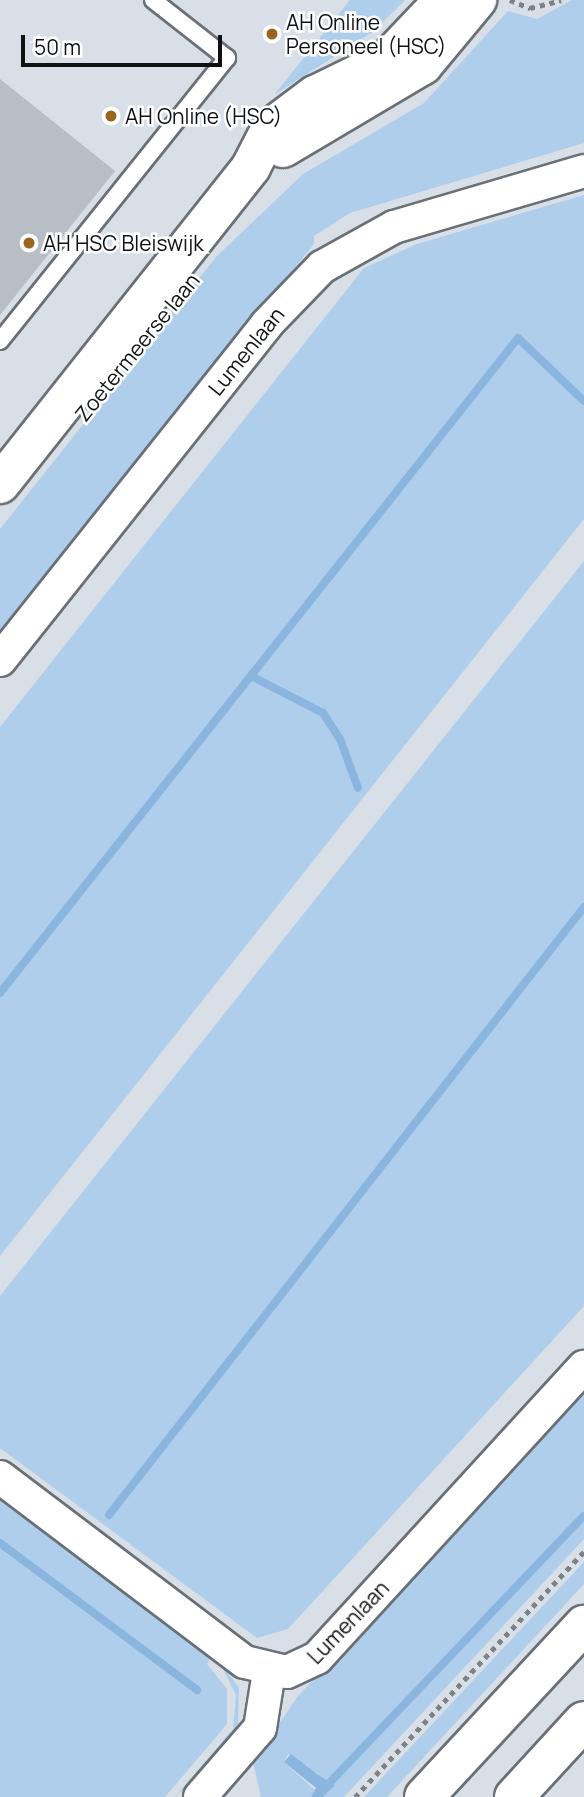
<!DOCTYPE html>
<style>
body{margin:0}
#map{position:relative;width:584px;height:1797px;overflow:hidden;background:#d8dfe7;font-family:Manrope,sans-serif}
div>[style]{position:absolute}
.green>*{inset:0;background:#afceec}
.water>*{inset:0;background:#8ab5df}
.stream>*{height:8px;margin:-4px;padding:0 4px;transform-origin:4px;border-radius:4px;background:#8ab5df}
.building>*{inset:0;background:#b7bec5}
.path>*{height:4.5px;margin-top:-2.25px;transform-origin:0;background:repeating-linear-gradient(90deg,#7d8287 0 5px,transparent 0 10px)}
.roads{filter:drop-shadow(2px 0 #697076) drop-shadow(-2px 0 #697076) drop-shadow(0 2px #697076) drop-shadow(0 -2px #697076)}
.lane>*{height:16px;margin:-8px;padding:0 8px;transform-origin:8px;border-radius:8px;background:#fff}
.street>*{height:32px;margin:-16px;padding:0 16px;transform-origin:16px;border-radius:16px;background:#fff}
.secondary>*{height:38px;margin:-19px;padding:0 19px;transform-origin:19px;border-radius:19px;background:#fff}
.highway>*{height:38px;margin:-19px;padding:0 19px;transform-origin:19px;border-radius:19px;background:#fff}
.dots>*{width:19px;height:19px;translate:-50% -50%;box-sizing:border-box;border:4px solid #fff;border-radius:50%}
span{translate:-50% -50%;white-space:nowrap;text-align:center;line-height:1.15;-webkit-text-stroke:5px #fff;paint-order:stroke}
.poi-label{font-size:21px;color:#0f1113}
.left{translate:0 -50%;text-align:left}
.street-label{font-size:21px;color:#0f1113}
.scale{position:absolute;left:21px;top:35px;width:201px;height:32px;box-sizing:border-box;border:4px solid #0f1113;border-top:0;padding-left:9px;font-size:21px;line-height:24px;white-space:nowrap;color:#0f1113;-webkit-text-stroke:5px #fff;paint-order:stroke}
</style>
<div id="map">
<div class="green">
<i style="clip-path:polygon(350px 0,405px 0,374px 31px,274px 95px)"></i>
<i style="clip-path:polygon(572px 0,584px 0,584px 143px,350px 213px,314px 236px,314px 244px,0 634px,0 529px,216px 257px,303px 174px,424px 103px,508px 11px,537px 19px)"></i>
<i style="clip-path:polygon(584px 195px,584px 519px,0 1256px,0 727px,364px 268px,417px 244px)"></i>
<i style="clip-path:polygon(584px 561px,584px 1306px,288px 1629px,257px 1638px,0 1448px,0 1296px)"></i>
<i style="clip-path:polygon(584px 1390px,584px 1539px,344px 1797px,323px 1797px,334px 1785px,288px 1754px,284px 1762px,316px 1791px,311px 1797px,261px 1797px,253px 1762px,298px 1696px)"></i>
<i style="clip-path:polygon(0 1495px,213px 1655px,207px 1664px,227px 1689px,227px 1724px,165px 1797px,0 1797px)"></i>
<i style="clip-path:polygon(584px 1562px,584px 1584px,387px 1797px,364px 1797px)"></i>
<i style="clip-path:polygon(218px 1659px,239px 1688px,238px 1727px,225px 1751px,175px 1797px,233px 1729px,236px 1695px)"></i>
</div>
<div class="water">
<i style="clip-path:polygon(291px 1754px,317px 1774px,335px 1785px,323px 1797px,311px 1797px,316px 1788px,284px 1762px)"></i>
</div>
<div class="stream">
<i style="left:251px;top:676px;width:81px;rotate:27.2deg"></i>
<i style="left:323px;top:713px;width:31px;rotate:57deg"></i>
<i style="left:340px;top:739px;width:52px;rotate:69.8deg"></i>
<i style="left:0;top:993px;width:835px;rotate:-51.66deg"></i>
<i style="left:518px;top:338px;width:91px;rotate:43.7deg"></i>
<i style="left:109px;top:1515px;width:772px;rotate:-52deg"></i>
<i style="left:0;top:1543px;width:246px;rotate:36.7deg"></i>
<i style="left:316px;top:1797px;width:388px;rotate:-46.4deg"></i>
</div>
<div class="building">
<i style="clip-path:polygon(0 79px,115px 171px,0 315px)"></i>
</div>
<div class="path">
<i style="left:510px;top:0;width:22px;rotate:22deg"></i>
<i style="left:530px;top:8px;width:32px;rotate:-14deg"></i>
<i style="left:355px;top:1797px;width:336px;rotate:-47deg"></i>
</div>
<div class="roads">
<div class="lane">
<i style="left:0;top:341px;width:363px;rotate:-51.3deg"></i>
<i style="left:227px;top:58px;width:94px;rotate:-141.9deg"></i>
</div>
<div class="street">
<i style="left:0;top:660px;width:428px;rotate:-51.5deg"></i>
<i style="left:266px;top:325px;width:81px;rotate:-46deg"></i>
<i style="left:322px;top:267px;width:82px;rotate:-29.1deg"></i>
<i style="left:394px;top:227px;width:198px;rotate:-16.4deg"></i>
<i style="left:0;top:1477px;width:307px;rotate:37.1deg"></i>
<i style="left:245px;top:1662px;width:43px;rotate:13.4deg"></i>
<i style="left:287px;top:1672px;width:33px;rotate:-25deg"></i>
<i style="left:317px;top:1658px;width:395px;rotate:-47.5deg"></i>
<i style="left:200px;top:1797px;width:91px;rotate:-49deg"></i>
<i style="left:260px;top:1728px;width:57px;rotate:-80.9deg"></i>
</div>
<div class="secondary">
<i style="left:283px;top:148px;width:163px;rotate:-30.7deg"></i>
<i style="left:423px;top:65px;width:85px;rotate:-50.3deg"></i>
<i style="left:0;top:484px;width:404px;rotate:-51.6deg"></i>
<i style="left:251px;top:167px;width:44px;rotate:-62.9deg"></i>
<i style="left:271px;top:128px;width:55px;rotate:-36.9deg"></i>
<i style="left:315px;top:95px;width:80px;rotate:-25.9deg"></i>
<i style="left:387px;top:60px;width:83px;rotate:-46.5deg"></i>
</div>
<div class="highway">
<i style="left:424px;top:1797px;width:235px;rotate:-47.1deg"></i>
<i style="left:514px;top:1797px;width:103px;rotate:-47.4deg"></i>
</div>
</div>
<div class="dots">
<i style="left:272px;top:34px;background:#9b651e"></i>
<i style="left:111px;top:116px;background:#9b651e"></i>
<i style="left:29px;top:243px;background:#9b651e"></i>
</div>
<div class="poi-label">
<span class="left" style="left:286px;top:34px">AH Online<br>Personeel (HSC)</span>
<span class="left" style="left:125px;top:116px">AH Online (HSC)</span>
<span class="left" style="left:43px;top:243px">AH HSC Bleiswijk</span>
</div>
<div class="street-label">
<span style="left:137px;top:347px;rotate:-51deg">Zoetermeerse laan</span>
<span style="left:246px;top:351px;rotate:-51deg">Lumenlaan</span>
<span style="left:348px;top:1622px;rotate:-46deg">Lumenlaan</span>
</div>
<div class="scale">50 m</div>
</div>
